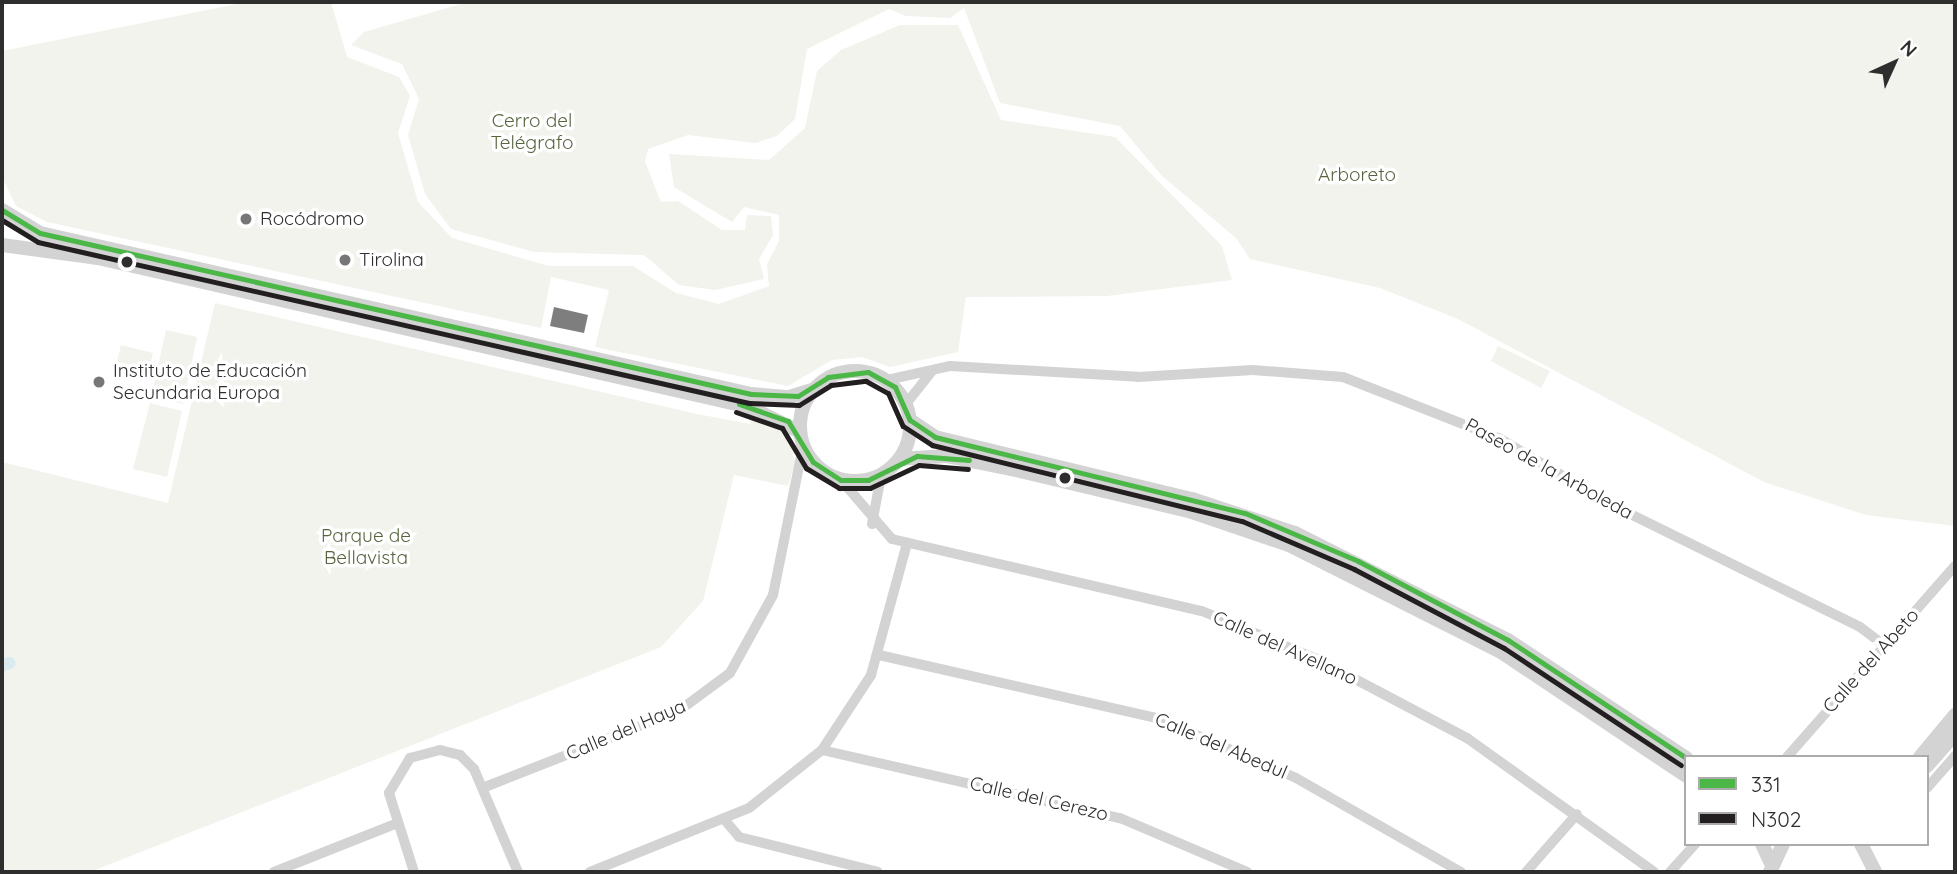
<!DOCTYPE html>
<meta charset="utf-8">
<style>
body{margin:0}
#map{position:relative;width:1957px;height:874px;overflow:hidden;background:#fff;font-family:Quicksand,sans-serif}
div>[style]{position:absolute}
.green>*{inset:0;background:#f1f3ec}
.canal>*{height:12px;margin:-6px;padding:0 6px;transform-origin:6px;border-radius:6px;background:#daeaef}
.building>*{inset:0;background:#7e7e7e}
.minor>*{height:10px;margin:-5px;padding:0 5px;transform-origin:5px;border-radius:5px;background:#d3d3d3}
.tertiary>*{height:14px;margin:-7px;padding:0 7px;transform-origin:7px;border-radius:7px;background:#d3d3d3}
.tertiary>.ring{margin:-7px;padding:0;box-sizing:content-box;background:none;border:14px solid #d3d3d3;border-radius:50%}
.bus-1>*{height:5px;margin:-2.5px;padding:0 2.5px;transform-origin:2.5px;border-radius:2.5px;background:#4ab747}
.bus-2>*{height:5px;margin:-2.5px;padding:0 2.5px;transform-origin:2.5px;border-radius:2.5px;background:#231f20}
.dots>*{width:19px;height:19px;translate:-50% -50%;box-sizing:border-box;border:4px solid #fff;border-radius:50%}
span{translate:-50% -50%;white-space:nowrap;text-align:center;line-height:1.15;-webkit-text-stroke:7px #fff;paint-order:stroke}
.park-label{font-size:19px;color:#57653f}
.poi-label{font-size:19px;color:#2e2e2e}
.left{translate:0 -50%;text-align:left}
.street-label{font-size:19px;color:#2e2e2e}
.frame{position:absolute;inset:0;border:4px solid #2e2e2e;pointer-events:none}
.legend{position:absolute;left:1684px;top:755px;width:245px;height:91px;box-sizing:border-box;background:#fff;border:2px solid #ababab;margin:0;padding:9px 12px;list-style:none;font-size:21px;color:#2e2e2e}
.legend li{display:flex;align-items:center;gap:14px;height:35px}
.legend b{width:35px;border:2px solid #ababab}
.north{position:absolute;left:1859px;top:28px;width:70px;height:70px;-webkit-text-stroke:5px #fff;paint-order:stroke;rotate:45deg;font-size:19px;font-weight:700;line-height:28px;text-align:center;color:#2e2e2e}
.north::after{content:'';display:block;margin:auto;width:24px;height:32px;background:#2e2e2e;clip-path:polygon(50% 0,100% 100%,50% 72%,0 100%)}
</style>
<div id="map">
<div class="green">
<i style="clip-path:polygon(247px 2px,331px 2px,347px 57px,399px 77px,410px 96px,398px 133px,418px 202px,452px 238px,549px 266px,633px 266px,676px 293px,719px 304px,769px 286px,767px 264px,779px 241px,779px 215px,744px 207px,732px 222px,674px 187px,669px 154px,769px 160px,805px 128px,817px 71px,841px 50px,900px 25px,958px 25px,1001px 120px,1115px 137px,1222px 246px,1232px 280px,1107px 296px,966px 297px,958px 352px,890px 367px,862px 357px,832px 360px,788px 386px,595px 347px,609px 290px,551px 277px,541px 328px,47px 222px,16px 206px,2px 177px,2px 51px)"></i>
<i style="clip-path:polygon(468px 2px,1955px 2px,1955px 526px,1866px 515px,1764px 482px,1458px 319px,1380px 288px,1250px 259px,1236px 238px,1162px 176px,1120px 126px,1000px 103px,964px 8px,950px 18px,906px 16px,889px 9px,807px 49px,795px 119px,777px 136px,755px 143px,688px 135px,648px 149px,645px 162px,661px 202px,678px 201px,722px 230px,745px 230px,747px 215px,771px 216px,773px 235px,759px 259px,764px 279px,715px 290px,679px 285px,644px 255px,534px 252px,451px 229px,425px 194px,408px 135px,419px 99px,402px 64px,351px 45px,364px 32px)"></i>
<i style="clip-path:polygon(215px 303px,697px 414px,750px 424px,752px 417px,774px 425px,790px 442px,795px 462px,788px 486px,734px 475px,703px 601px,661px 647px,90px 872px,2px 872px,2px 462px,168px 503px)"></i>
<i style="clip-path:polygon(166px 330px,197px 337px,183px 404px,151px 398px)"></i>
<i style="clip-path:polygon(121px 345px,153px 353px,149px 369px,117px 362px)"></i>
<i style="clip-path:polygon(1498px 346px,1550px 371px,1541px 388px,1491px 361px)"></i>
<i style="clip-path:polygon(150px 403px,182px 411px,167px 477px,133px 469px)"></i>
</div>
<div class="canal">
<i style="left:2px;top:666px;width:8px;rotate:-23deg"></i>
</div>
<div class="building">
<i style="clip-path:polygon(554px 307px,588px 315px,584px 333px,550px 326px)"></i>
</div>
<div class="minor">
<i style="left:887px;top:380px;width:65px;rotate:-12.5deg"></i>
<i style="left:950px;top:366px;width:188px;rotate:3.3deg"></i>
<i style="left:1138px;top:377px;width:115px;rotate:-3.5deg"></i>
<i style="left:1253px;top:370px;width:90px;rotate:4.4deg"></i>
<i style="left:1343px;top:377px;width:168px;rotate:21.4deg"></i>
<i style="left:1499px;top:438px;width:131px;rotate:30.7deg"></i>
<i style="left:1612px;top:505px;width:276px;rotate:26.2deg"></i>
<i style="left:1860px;top:627px;width:31px;rotate:37deg"></i>
<i style="left:906px;top:404px;width:42px;rotate:-51.8deg"></i>
<i style="left:841px;top:480px;width:78px;rotate:49.2deg"></i>
<i style="left:892px;top:539px;width:318px;rotate:13.1deg"></i>
<i style="left:1202px;top:611px;width:125px;rotate:22.7deg"></i>
<i style="left:1317px;top:659px;width:170px;rotate:27.8deg"></i>
<i style="left:1467px;top:738px;width:230px;rotate:35.6deg"></i>
<i style="left:872px;top:524px;width:49px;rotate:-79.4deg"></i>
<i style="left:879px;top:655px;width:285px;rotate:12.8deg"></i>
<i style="left:1157px;top:718px;width:151px;rotate:23.3deg"></i>
<i style="left:1296px;top:778px;width:190px;rotate:29.7deg"></i>
<i style="left:822px;top:750px;width:306px;rotate:12.9deg"></i>
<i style="left:1120px;top:818px;width:138px;rotate:23deg"></i>
<i style="left:1787px;top:757px;width:254px;rotate:-48.7deg"></i>
<i style="left:485px;top:787px;width:210px;rotate:-21.5deg"></i>
<i style="left:680px;top:710px;width:62px;rotate:-36.5deg"></i>
<i style="left:730px;top:673px;width:89px;rotate:-61.1deg"></i>
<i style="left:773px;top:595px;width:152px;rotate:-78.6deg"></i>
<i style="left:1927px;top:788px;width:43px;rotate:-48.8deg"></i>
<i style="left:724px;top:819px;width:23px;rotate:50deg"></i>
<i style="left:739px;top:837px;width:143px;rotate:14.1deg"></i>
<i style="left:274px;top:872px;width:130px;rotate:-21.6deg"></i>
<i style="left:414px;top:872px;width:83px;rotate:-107.6deg"></i>
<i style="left:389px;top:793px;width:41px;rotate:-59deg"></i>
<i style="left:410px;top:758px;width:31px;rotate:-15deg"></i>
<i style="left:440px;top:750px;width:21px;rotate:14deg"></i>
<i style="left:460px;top:755px;width:20px;rotate:45deg"></i>
<i style="left:474px;top:769px;width:112px;rotate:66.9deg"></i>
<i style="left:590px;top:872px;width:171px;rotate:-21.9deg"></i>
<i style="left:749px;top:808px;width:93px;rotate:-38.5deg"></i>
<i style="left:822px;top:750px;width:90px;rotate:-56.8deg"></i>
<i style="left:871px;top:675px;width:137px;rotate:-74.7deg"></i>
<i style="left:1526px;top:872px;width:77px;rotate:-48.7deg"></i>
<i style="left:1670px;top:872px;width:38px;rotate:-48deg"></i>
</div>
<div class="tertiary">
<i style="left:2px;top:210px;width:44px;rotate:31.2deg"></i>
<i style="left:40px;top:233px;width:729px;rotate:12.76deg"></i>
<i style="left:751px;top:394px;width:38px;rotate:5deg"></i>
<i style="left:789px;top:397px;width:24px;rotate:-17deg"></i>
<i style="left:2px;top:245px;width:97px;rotate:7.7deg"></i>
<i style="left:98px;top:258px;width:668px;rotate:12.89deg"></i>
<i style="left:749px;top:407px;width:57px;rotate:26.1deg"></i>
<i class="ring" style="left:800px;top:371px;width:96px;height:96px"></i>
<i style="left:910px;top:420px;width:30px;rotate:34deg"></i>
<i style="left:935px;top:437px;width:264px;rotate:13.6deg"></i>
<i style="left:1192px;top:499px;width:108px;rotate:18.3deg"></i>
<i style="left:1295px;top:533px;width:238px;rotate:26.7deg"></i>
<i style="left:1508px;top:640px;width:214px;rotate:33.5deg"></i>
<i style="left:900px;top:459px;width:46px;rotate:-3.7deg"></i>
<i style="left:946px;top:456px;width:66px;rotate:11.3deg"></i>
<i style="left:1011px;top:469px;width:183px;rotate:13.3deg"></i>
<i style="left:1189px;top:511px;width:106px;rotate:18.8deg"></i>
<i style="left:1289px;top:545px;width:237px;rotate:26.8deg"></i>
<i style="left:1501px;top:652px;width:223px;rotate:33.8deg"></i>
<i style="left:1920px;top:757px;width:55px;rotate:-50.2deg"></i>
<i style="left:1927px;top:766px;width:43px;rotate:-48.8deg"></i>
<i style="left:1762px;top:844px;width:21px;rotate:65deg"></i>
<i style="left:1861px;top:844px;width:31px;rotate:63deg"></i>
<i style="left:1770px;top:872px;width:31px;rotate:-65deg"></i>
</div>
<div class="bus-1">
<i style="left:2px;top:210px;width:44px;rotate:31.2deg"></i>
<i style="left:40px;top:233px;width:729px;rotate:12.76deg"></i>
<i style="left:751px;top:394px;width:47px;rotate:2.4deg"></i>
<i style="left:798px;top:396px;width:36px;rotate:-32deg"></i>
<i style="left:828px;top:377px;width:40px;rotate:-7.1deg"></i>
<i style="left:868px;top:372px;width:31px;rotate:29deg"></i>
<i style="left:895px;top:387px;width:36px;rotate:66deg"></i>
<i style="left:910px;top:420px;width:30px;rotate:34deg"></i>
<i style="left:935px;top:437px;width:319px;rotate:13.8deg"></i>
<i style="left:1245px;top:513px;width:123px;rotate:23deg"></i>
<i style="left:1358px;top:561px;width:170px;rotate:27.8deg"></i>
<i style="left:1508px;top:640px;width:214px;rotate:33.5deg"></i>
<i style="left:739px;top:404px;width:52px;rotate:19.1deg"></i>
<i style="left:788px;top:421px;width:48px;rotate:58.6deg"></i>
<i style="left:813px;top:462px;width:33px;rotate:33deg"></i>
<i style="left:841px;top:480px;width:27px"></i>
<i style="left:868px;top:480px;width:55px;rotate:-26.1deg"></i>
<i style="left:917px;top:456px;width:52px;rotate:4.4deg"></i>
</div>
<div class="bus-2">
<i style="left:2px;top:220px;width:42px;rotate:31.4deg"></i>
<i style="left:38px;top:242px;width:729px;rotate:12.76deg"></i>
<i style="left:749px;top:403px;width:50px;rotate:2.3deg"></i>
<i style="left:799px;top:405px;width:38px;rotate:-32deg"></i>
<i style="left:831px;top:385px;width:35px;rotate:-7deg"></i>
<i style="left:866px;top:381px;width:25px;rotate:29deg"></i>
<i style="left:888px;top:393px;width:36px;rotate:66deg"></i>
<i style="left:903px;top:426px;width:35px;rotate:33deg"></i>
<i style="left:932px;top:445px;width:319px;rotate:13.8deg"></i>
<i style="left:1242px;top:521px;width:122px;rotate:23.2deg"></i>
<i style="left:1354px;top:569px;width:170px;rotate:27.8deg"></i>
<i style="left:1504px;top:648px;width:212px;rotate:33.5deg"></i>
<i style="left:736px;top:412px;width:49px;rotate:19.2deg"></i>
<i style="left:782px;top:428px;width:47px;rotate:59deg"></i>
<i style="left:806px;top:468px;width:39px;rotate:31deg"></i>
<i style="left:839px;top:488px;width:31px"></i>
<i style="left:870px;top:488px;width:54px;rotate:-25.1deg"></i>
<i style="left:919px;top:465px;width:49px;rotate:4.7deg"></i>
</div>
<div class="dots">
<i style="left:246px;top:219px;background:#777"></i>
<i style="left:345px;top:260px;background:#777"></i>
<i style="left:127px;top:262px;background:#2e2e2e"></i>
<i style="left:99px;top:382px;background:#777"></i>
<i style="left:1065px;top:478px;background:#2e2e2e"></i>
</div>
<div class="park-label">
<span style="left:532px;top:132px">Cerro del<br>Telégrafo</span>
<span style="left:1357px;top:175px">Arboreto</span>
<span style="left:366px;top:547px">Parque de<br>Bellavista</span>
</div>
<div class="poi-label">
<span class="left" style="left:260px;top:219px">Rocódromo</span>
<span class="left" style="left:359px;top:260px">Tirolina</span>
<span class="left" style="left:113px;top:382px">Instituto de Educación<br>Secundaria Europa</span>
</div>
<div class="street-label">
<span style="left:1549px;top:469px;rotate:29deg">Paseo de la Arboleda</span>
<span style="left:1285px;top:648px;rotate:24deg">Calle del Avellano</span>
<span style="left:1871px;top:661px;rotate:-48deg">Calle del Abeto</span>
<span style="left:626px;top:730px;rotate:-23deg">Calle del Haya</span>
<span style="left:1221px;top:746px;rotate:23deg">Calle del Abedul</span>
<span style="left:1039px;top:799px;rotate:13deg">Calle del Cerezo</span>
</div>
<div class="frame"></div>
<ul class="legend">
<li><b style="height:9px;background:#4ab747"></b>331</li>
<li><b style="height:9px;background:#231f20"></b>N302</li>
</ul>
<div class="north">N</div>
</div>
